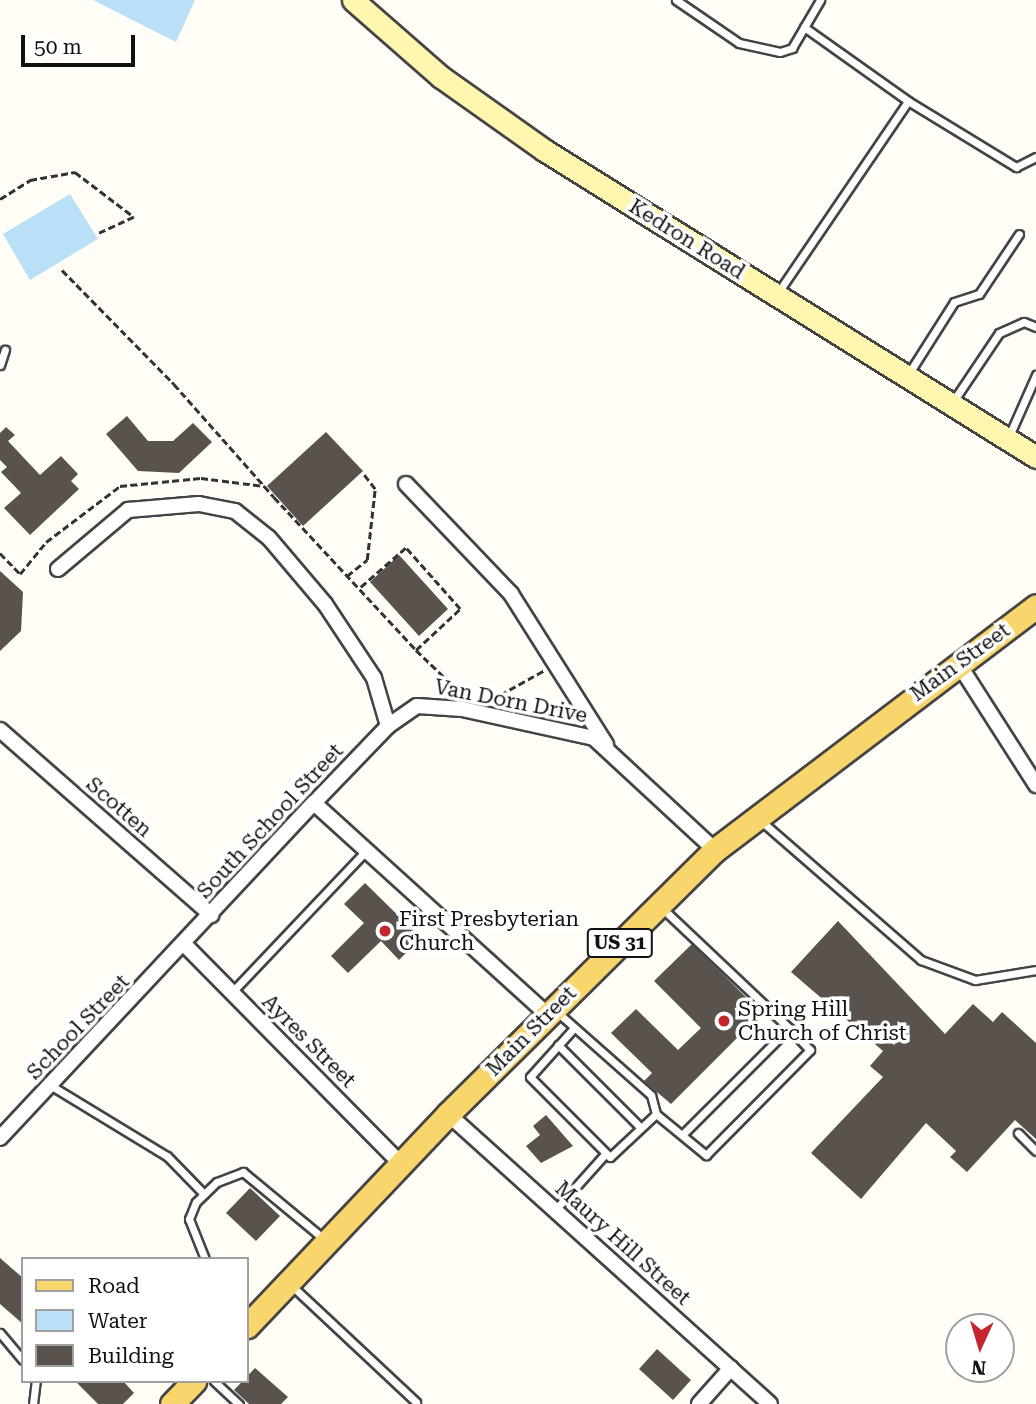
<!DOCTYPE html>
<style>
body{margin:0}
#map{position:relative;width:1036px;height:1404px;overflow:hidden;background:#fffdf5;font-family:"Roboto Serif",serif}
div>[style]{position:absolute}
.water>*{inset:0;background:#b9e0f7}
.building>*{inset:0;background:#5a524d}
.path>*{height:2.5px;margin-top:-1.25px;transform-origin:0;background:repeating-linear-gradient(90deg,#333 0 7px,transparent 0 10.5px)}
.roads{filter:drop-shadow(2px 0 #444) drop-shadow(-2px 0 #444) drop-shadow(0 2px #444) drop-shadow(0 -2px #444)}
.service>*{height:7px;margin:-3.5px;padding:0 3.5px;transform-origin:3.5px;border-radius:3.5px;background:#fff}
.minor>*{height:14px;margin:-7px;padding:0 7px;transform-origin:7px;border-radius:7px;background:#fff}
.secondary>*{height:21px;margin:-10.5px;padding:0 10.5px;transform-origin:10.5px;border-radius:10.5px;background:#fff6b0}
.primary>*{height:23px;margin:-11.5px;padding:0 11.5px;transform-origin:11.5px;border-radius:11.5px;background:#f9d66b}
.dots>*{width:19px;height:19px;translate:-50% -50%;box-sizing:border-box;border:4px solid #fff;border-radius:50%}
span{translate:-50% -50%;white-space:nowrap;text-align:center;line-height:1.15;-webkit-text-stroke:7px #fff;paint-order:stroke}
.shield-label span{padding:2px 5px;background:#fff;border:2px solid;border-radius:5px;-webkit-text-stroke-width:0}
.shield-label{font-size:19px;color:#111;font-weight:700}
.street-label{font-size:21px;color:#111}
.poi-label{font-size:21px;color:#111}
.left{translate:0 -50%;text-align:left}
.legend{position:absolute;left:21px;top:1257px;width:228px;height:126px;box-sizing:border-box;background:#fff;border:2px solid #a0a0a0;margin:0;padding:9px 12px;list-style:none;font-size:21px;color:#111}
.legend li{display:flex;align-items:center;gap:14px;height:35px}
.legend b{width:35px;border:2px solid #a0a0a0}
.north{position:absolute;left:945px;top:1313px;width:70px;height:70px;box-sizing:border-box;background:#fff;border:2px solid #a0a0a0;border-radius:50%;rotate:184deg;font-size:19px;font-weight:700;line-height:28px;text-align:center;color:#111}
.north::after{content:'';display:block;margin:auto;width:24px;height:32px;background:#c4262e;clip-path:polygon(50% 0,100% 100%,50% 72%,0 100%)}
.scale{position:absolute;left:21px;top:35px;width:114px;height:32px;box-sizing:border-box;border:4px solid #111;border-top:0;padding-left:9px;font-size:21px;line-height:24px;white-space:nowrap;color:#111;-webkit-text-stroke:5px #fff;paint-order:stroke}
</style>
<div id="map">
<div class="water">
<i style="clip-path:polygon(93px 0,195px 0,176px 42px)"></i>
<i style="clip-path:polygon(70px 194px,98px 239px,30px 280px,3px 234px)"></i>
</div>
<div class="building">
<i style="clip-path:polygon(127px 416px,148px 441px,173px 441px,193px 423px,212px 442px,179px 473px,138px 471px,106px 434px)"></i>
<i style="clip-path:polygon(6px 427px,15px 435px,8px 441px,40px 475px,61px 456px,78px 474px,71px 481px,79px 489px,30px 535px,4px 508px,21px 493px,1px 472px,7px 467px,0 460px,0 433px)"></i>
<i style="clip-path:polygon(326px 432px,363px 471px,303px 526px,267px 486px)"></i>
<i style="clip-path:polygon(399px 555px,448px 609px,419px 636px,370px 582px)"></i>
<i style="clip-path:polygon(0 571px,23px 592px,21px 631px,0 651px)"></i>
<i style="clip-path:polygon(365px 883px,421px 938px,399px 960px,381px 941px,348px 973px,331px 956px,364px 923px,344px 904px)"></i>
<i style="clip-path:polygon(838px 921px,945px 1034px,973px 1004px,993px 1022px,1002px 1012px,1036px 1043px,1036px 1139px,1015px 1120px,967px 1172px,950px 1157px,956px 1151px,926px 1123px,861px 1199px,811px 1153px,883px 1077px,870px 1066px,883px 1051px,791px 972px)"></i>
<i style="clip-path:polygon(692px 944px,762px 1013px,671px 1104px,644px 1081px,652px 1073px,611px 1033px,636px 1009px,678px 1050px,701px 1028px,654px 981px)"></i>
<i style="clip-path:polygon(546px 1115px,573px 1146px,541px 1163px,526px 1146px,540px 1135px,533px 1126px)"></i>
<i style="clip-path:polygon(250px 1188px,280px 1216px,256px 1241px,226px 1213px)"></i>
<i style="clip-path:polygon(0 1258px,23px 1278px,23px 1324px,0 1304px)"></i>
<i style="clip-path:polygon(657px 1349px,691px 1380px,673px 1400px,639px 1369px)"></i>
<i style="clip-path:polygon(255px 1368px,288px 1397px,281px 1404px,249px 1404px,234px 1390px)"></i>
<i style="clip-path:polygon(75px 1381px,123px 1381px,134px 1393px,123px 1404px,98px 1404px)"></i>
</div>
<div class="path">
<i style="left:0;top:199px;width:36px;rotate:-32deg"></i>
<i style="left:30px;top:180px;width:46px;rotate:-10.1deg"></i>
<i style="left:75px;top:172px;width:74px;rotate:37.3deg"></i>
<i style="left:134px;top:217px;width:40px;rotate:155deg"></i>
<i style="left:62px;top:270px;width:160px;rotate:45.5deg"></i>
<i style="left:174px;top:384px;width:151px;rotate:48.5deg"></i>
<i style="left:274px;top:497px;width:209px;rotate:47.1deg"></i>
<i style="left:416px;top:650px;width:60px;rotate:-43deg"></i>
<i style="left:460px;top:609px;width:81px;rotate:-131.5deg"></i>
<i style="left:406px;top:548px;width:62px;rotate:138.9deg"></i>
<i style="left:0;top:553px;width:29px;rotate:46deg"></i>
<i style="left:20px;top:574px;width:41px;rotate:-50.9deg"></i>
<i style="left:46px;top:542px;width:93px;rotate:-37.1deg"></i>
<i style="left:120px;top:486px;width:81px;rotate:-5.6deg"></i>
<i style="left:201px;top:478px;width:64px;rotate:7.2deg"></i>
<i style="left:347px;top:576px;width:26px;rotate:-39deg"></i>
<i style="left:367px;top:560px;width:71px;rotate:-83.6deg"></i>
<i style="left:375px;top:489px;width:18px;rotate:-128deg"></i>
<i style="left:416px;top:650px;width:62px;rotate:43.7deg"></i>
<i style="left:491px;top:700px;width:60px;rotate:-29.1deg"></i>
</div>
<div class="roads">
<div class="service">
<i style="left:676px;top:0;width:76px;rotate:34.3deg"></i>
<i style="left:739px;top:43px;width:42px;rotate:12.4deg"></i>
<i style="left:780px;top:52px;width:13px;rotate:-18deg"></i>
<i style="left:792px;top:48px;width:56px;rotate:-59.7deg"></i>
<i style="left:804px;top:27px;width:128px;rotate:35.4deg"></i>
<i style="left:777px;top:294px;width:233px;rotate:-55.8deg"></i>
<i style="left:908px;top:101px;width:127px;rotate:31.4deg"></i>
<i style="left:1016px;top:167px;width:22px;rotate:-27deg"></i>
<i style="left:0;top:365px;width:16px;rotate:-72deg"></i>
<i style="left:909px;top:373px;width:84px;rotate:-57.6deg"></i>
<i style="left:954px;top:302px;width:26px;rotate:-18deg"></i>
<i style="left:979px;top:294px;width:72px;rotate:-56.3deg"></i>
<i style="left:952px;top:403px;width:84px;rotate:-56.1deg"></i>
<i style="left:999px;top:333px;width:27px;rotate:-24deg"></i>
<i style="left:1024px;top:322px;width:13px;rotate:23deg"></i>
<i style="left:1009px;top:436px;width:67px;rotate:-66.1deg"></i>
<i style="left:761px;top:821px;width:212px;rotate:41deg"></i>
<i style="left:921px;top:960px;width:58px;rotate:20.3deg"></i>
<i style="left:975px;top:980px;width:62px;rotate:-9.3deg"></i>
<i style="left:662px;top:908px;width:175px;rotate:43.4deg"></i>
<i style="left:232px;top:992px;width:195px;rotate:-46.5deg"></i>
<i style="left:556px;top:1011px;width:127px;rotate:41.5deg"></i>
<i style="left:651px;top:1095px;width:20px;rotate:75deg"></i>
<i style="left:573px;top:1029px;width:64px;rotate:131.9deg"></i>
<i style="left:530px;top:1077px;width:113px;rotate:45deg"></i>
<i style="left:610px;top:1157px;width:63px;rotate:-43.1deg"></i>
<i style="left:656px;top:1114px;width:65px;rotate:39.4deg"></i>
<i style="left:706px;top:1155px;width:148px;rotate:-45.3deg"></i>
<i style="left:810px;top:1050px;width:30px;rotate:-134deg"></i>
<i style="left:789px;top:1028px;width:151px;rotate:135deg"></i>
<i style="left:558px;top:1045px;width:116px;rotate:45deg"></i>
<i style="left:50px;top:1085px;width:137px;rotate:31.3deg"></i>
<i style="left:167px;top:1156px;width:53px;rotate:45.8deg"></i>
<i style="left:1018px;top:1133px;width:25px;rotate:45deg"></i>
<i style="left:555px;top:1210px;width:76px;rotate:-48.2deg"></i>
<i style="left:205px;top:1259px;width:43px;rotate:-111.8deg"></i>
<i style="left:189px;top:1219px;width:18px;rotate:-68deg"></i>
<i style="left:196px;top:1202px;width:29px;rotate:-44deg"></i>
<i style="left:217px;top:1182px;width:28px;rotate:-21deg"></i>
<i style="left:243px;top:1172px;width:105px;rotate:39.6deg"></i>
<i style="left:292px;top:1286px;width:170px;rotate:43.1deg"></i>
<i style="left:0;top:1333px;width:35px;rotate:50deg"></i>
<i style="left:214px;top:1381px;width:34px;rotate:43deg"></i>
<i style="left:33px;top:1404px;width:23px;rotate:-83deg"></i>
</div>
<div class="minor">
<i style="left:406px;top:484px;width:152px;rotate:46.3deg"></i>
<i style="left:511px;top:594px;width:178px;rotate:57.7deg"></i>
<i style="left:58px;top:569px;width:92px;rotate:-40.1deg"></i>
<i style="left:128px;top:510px;width:71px;rotate:-4.8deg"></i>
<i style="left:199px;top:504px;width:37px;rotate:11deg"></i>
<i style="left:235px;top:511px;width:43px;rotate:38.5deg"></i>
<i style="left:269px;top:538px;width:87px;rotate:49.7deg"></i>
<i style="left:325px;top:604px;width:89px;rotate:56.5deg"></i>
<i style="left:374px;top:678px;width:50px;rotate:73.7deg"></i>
<i style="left:958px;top:663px;width:145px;rotate:57.4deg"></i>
<i style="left:0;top:730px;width:281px;rotate:41.2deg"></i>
<i style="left:314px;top:803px;width:314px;rotate:42.2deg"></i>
<i style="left:186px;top:946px;width:309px;rotate:45.4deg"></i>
<i style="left:448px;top:1114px;width:433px;rotate:42deg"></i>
<i style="left:0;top:1138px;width:459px;rotate:-46.9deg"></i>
<i style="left:314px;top:803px;width:107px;rotate:-46.1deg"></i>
<i style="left:388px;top:726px;width:35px;rotate:-35deg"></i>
<i style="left:417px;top:706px;width:45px;rotate:3.8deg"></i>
<i style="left:462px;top:709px;width:135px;rotate:12.4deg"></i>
<i style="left:594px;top:738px;width:165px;rotate:42.8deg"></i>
<i style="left:699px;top:1404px;width:48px;rotate:-48.4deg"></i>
</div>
<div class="secondary">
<i style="left:353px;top:0;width:117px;rotate:41.2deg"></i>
<i style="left:441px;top:77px;width:126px;rotate:35.3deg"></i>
<i style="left:544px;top:150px;width:580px;rotate:31.96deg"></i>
</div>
<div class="primary">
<i style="left:247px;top:1326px;width:292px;rotate:-46.5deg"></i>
<i style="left:448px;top:1114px;width:375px;rotate:-44.7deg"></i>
<i style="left:715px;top:850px;width:403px;rotate:-37.2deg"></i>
<i style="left:172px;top:1404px;width:32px;rotate:-46deg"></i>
</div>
</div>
<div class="dots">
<i style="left:385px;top:931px;background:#c4262e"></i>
<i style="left:724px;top:1021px;background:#c4262e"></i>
</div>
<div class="shield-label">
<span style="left:620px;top:943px">US 31</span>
</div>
<div class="street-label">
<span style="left:687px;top:239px;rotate:32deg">Kedron Road</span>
<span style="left:960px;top:662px;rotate:-36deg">Main Street</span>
<span style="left:511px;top:701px;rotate:11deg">Van Dorn Drive</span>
<span style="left:119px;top:807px;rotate:41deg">Scotten</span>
<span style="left:270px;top:821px;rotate:-47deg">South School Street</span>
<span style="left:78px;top:1027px;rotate:-46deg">School Street</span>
<span style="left:531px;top:1031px;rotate:-45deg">Main Street</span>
<span style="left:309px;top:1041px;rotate:45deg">Ayres Street</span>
<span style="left:623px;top:1243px;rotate:42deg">Maury Hill Street</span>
</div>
<div class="poi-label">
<span class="left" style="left:399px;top:931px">First Presbyterian<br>Church</span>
<span class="left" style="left:738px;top:1021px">Spring Hill<br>Church of Christ</span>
</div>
<ul class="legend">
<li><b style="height:9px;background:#f9d66b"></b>Road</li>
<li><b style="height:19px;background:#b9e0f7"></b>Water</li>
<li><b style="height:19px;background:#5a524d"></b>Building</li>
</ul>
<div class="north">N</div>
<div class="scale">50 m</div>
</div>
